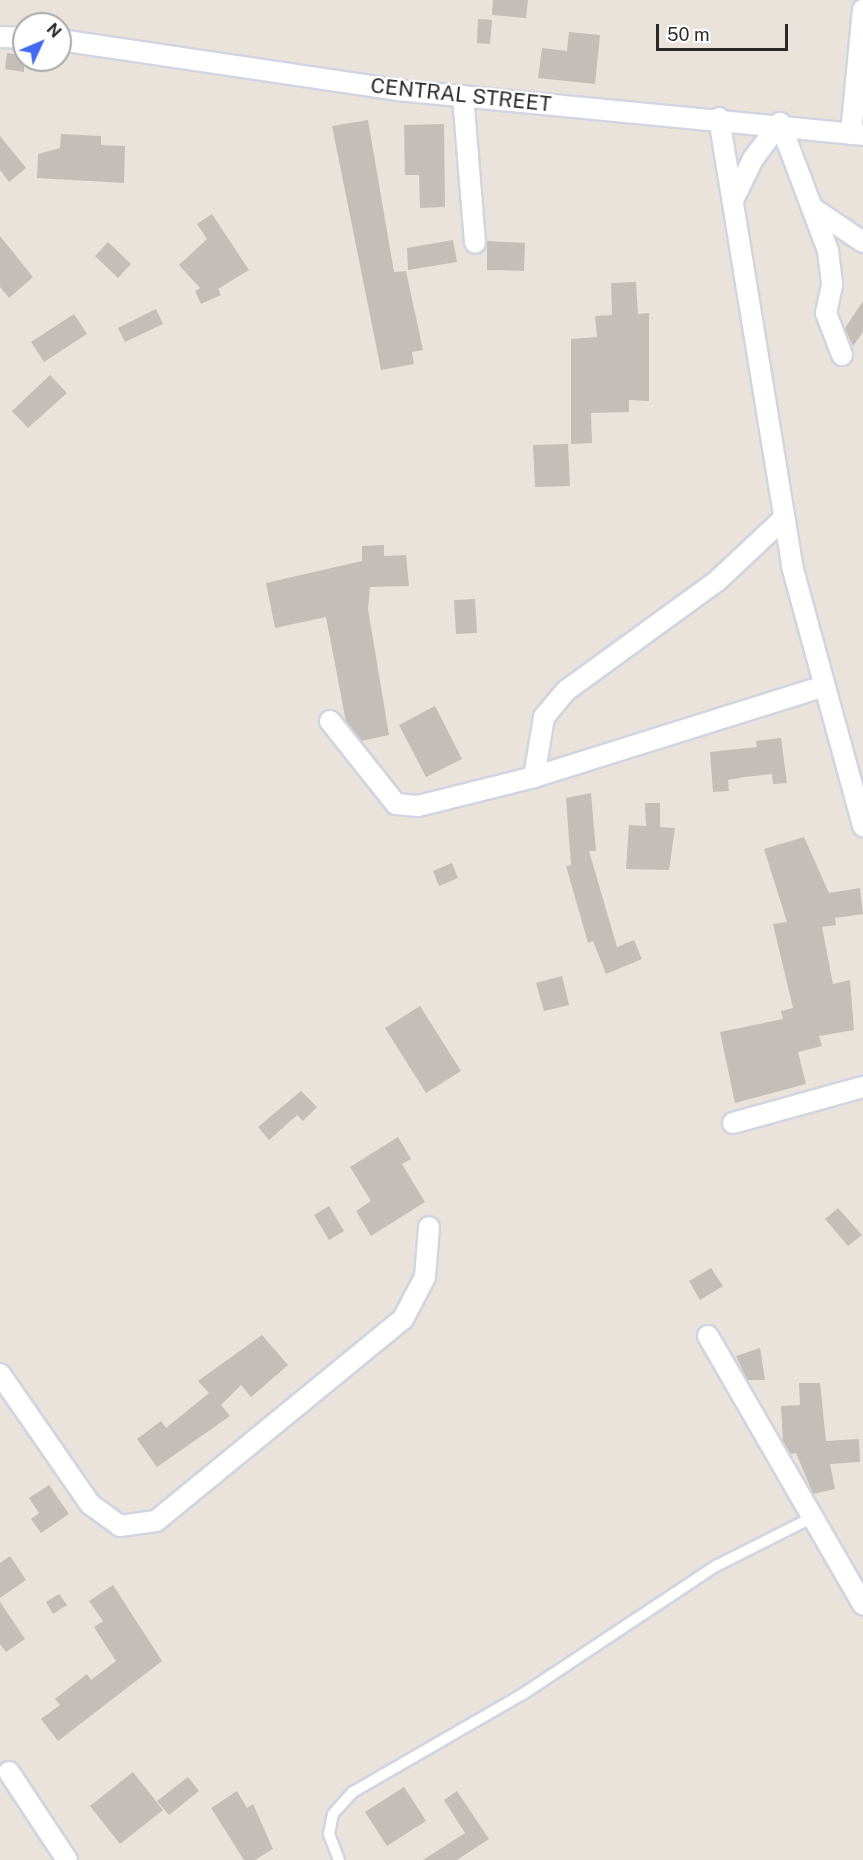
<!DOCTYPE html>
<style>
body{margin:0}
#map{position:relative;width:863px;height:1860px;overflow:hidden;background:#eae3db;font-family:"Public Sans",sans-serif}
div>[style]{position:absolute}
.building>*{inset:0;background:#c3beb7}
.roads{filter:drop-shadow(2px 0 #d1d4e1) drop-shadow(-2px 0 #d1d4e1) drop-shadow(0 2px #d1d4e1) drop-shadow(0 -2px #d1d4e1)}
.service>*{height:10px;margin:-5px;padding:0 5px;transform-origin:5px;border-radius:5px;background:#fff}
.minor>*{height:20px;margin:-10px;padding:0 10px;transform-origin:10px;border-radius:10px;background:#fff}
span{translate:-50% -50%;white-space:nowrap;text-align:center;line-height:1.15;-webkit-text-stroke:4.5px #fff;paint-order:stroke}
.street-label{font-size:21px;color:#292929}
.north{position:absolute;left:12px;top:12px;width:60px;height:60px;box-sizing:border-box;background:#fff;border:2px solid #a9a9a9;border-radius:50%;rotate:46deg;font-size:16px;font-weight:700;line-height:24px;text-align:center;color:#292929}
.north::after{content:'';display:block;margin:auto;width:21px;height:27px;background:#4369f0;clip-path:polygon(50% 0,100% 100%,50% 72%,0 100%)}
.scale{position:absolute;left:656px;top:24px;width:132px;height:27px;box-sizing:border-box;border:3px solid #292929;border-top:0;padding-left:8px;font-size:18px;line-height:21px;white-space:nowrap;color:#292929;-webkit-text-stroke:4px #fff;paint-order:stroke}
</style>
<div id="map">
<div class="building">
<i style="clip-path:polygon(493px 0,528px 0,526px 18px,492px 15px)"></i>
<i style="clip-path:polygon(478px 19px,492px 20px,490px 44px,477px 43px)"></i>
<i style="clip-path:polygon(569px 32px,600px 35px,595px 84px,538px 78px,542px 48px,567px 51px)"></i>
<i style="clip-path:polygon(7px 53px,24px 56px,24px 72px,5px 69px)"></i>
<i style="clip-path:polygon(368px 120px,394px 272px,406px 271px,423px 350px,412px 352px,414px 364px,381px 370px,332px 126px)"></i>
<i style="clip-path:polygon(444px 124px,445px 207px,420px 208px,419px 175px,405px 175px,404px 125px)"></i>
<i style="clip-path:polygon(61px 134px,101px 136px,101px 145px,125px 146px,124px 183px,37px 178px,38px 154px,60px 148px)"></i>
<i style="clip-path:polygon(0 136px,26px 168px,9px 182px,0 170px)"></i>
<i style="clip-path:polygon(212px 214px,249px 270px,218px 289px,221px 295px,201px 304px,195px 291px,200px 288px,179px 265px,207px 239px,197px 224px)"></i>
<i style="clip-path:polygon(0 236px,33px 277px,9px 298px,0 287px)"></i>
<i style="clip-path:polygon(453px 240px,457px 262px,408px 270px,407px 248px)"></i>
<i style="clip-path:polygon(487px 241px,525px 243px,524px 271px,487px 270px)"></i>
<i style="clip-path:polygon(108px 242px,131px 264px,118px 278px,95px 256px)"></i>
<i style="clip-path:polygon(636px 282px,638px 314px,649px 313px,649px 401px,629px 400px,629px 412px,591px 413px,592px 443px,571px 444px,571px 339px,597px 337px,595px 316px,612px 315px,611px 283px)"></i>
<i style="clip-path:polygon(863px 301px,863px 332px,853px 346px,845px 328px)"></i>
<i style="clip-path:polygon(156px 309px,163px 324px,125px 342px,118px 328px)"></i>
<i style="clip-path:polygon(74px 314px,87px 334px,44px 362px,31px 342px)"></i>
<i style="clip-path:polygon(50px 375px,67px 393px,28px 428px,12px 411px)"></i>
<i style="clip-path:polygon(568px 444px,570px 486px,535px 487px,533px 445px)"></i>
<i style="clip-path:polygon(384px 545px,384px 556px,406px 555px,409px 586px,370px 587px,368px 609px,389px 735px,361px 741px,346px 722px,326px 617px,275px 628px,266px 583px,362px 561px,362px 546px)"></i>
<i style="clip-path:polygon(475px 599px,477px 633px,456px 634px,454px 600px)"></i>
<i style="clip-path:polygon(435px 706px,462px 759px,426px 777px,399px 725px)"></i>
<i style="clip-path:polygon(781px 738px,787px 783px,773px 784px,772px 774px,745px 777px,728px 780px,729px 791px,713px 792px,710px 752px,757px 747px,756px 741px)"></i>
<i style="clip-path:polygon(591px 793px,596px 851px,589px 851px,617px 947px,634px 940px,642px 959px,606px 974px,593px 941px,588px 943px,566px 866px,571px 865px,566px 798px)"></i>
<i style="clip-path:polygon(645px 803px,660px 803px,660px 827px,675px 828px,669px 870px,626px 869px,629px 825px,646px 826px)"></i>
<i style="clip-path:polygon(804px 837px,829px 893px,860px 888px,863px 914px,835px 918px,836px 925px,822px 927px,833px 984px,850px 980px,854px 1030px,819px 1036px,822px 1046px,798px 1052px,806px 1084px,735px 1103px,720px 1032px,783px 1019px,781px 1011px,793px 1008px,773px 924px,787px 922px,764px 849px)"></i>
<i style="clip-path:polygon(452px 863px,458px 878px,439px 886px,433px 871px)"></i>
<i style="clip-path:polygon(562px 976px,569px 1005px,544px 1011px,536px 983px)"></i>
<i style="clip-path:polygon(420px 1006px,461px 1071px,426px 1093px,385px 1028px)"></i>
<i style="clip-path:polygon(301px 1091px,317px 1107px,303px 1121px,297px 1115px,269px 1140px,258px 1127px)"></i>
<i style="clip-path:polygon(398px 1137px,411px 1159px,402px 1164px,425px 1202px,371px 1236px,356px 1211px,371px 1201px,350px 1167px)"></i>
<i style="clip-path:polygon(329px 1206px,344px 1231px,329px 1240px,314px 1215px)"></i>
<i style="clip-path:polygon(838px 1208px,862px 1235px,848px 1246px,825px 1219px)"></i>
<i style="clip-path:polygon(711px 1268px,723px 1286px,700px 1300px,689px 1281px)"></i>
<i style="clip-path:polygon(262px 1335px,288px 1365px,251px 1397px,241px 1385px,221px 1405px,230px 1416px,157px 1467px,137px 1439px,161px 1421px,166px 1428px,209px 1393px,198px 1381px)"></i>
<i style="clip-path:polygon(760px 1348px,765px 1380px,747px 1380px,736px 1356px)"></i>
<i style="clip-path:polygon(799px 1383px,820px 1383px,826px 1441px,859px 1439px,860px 1462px,830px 1464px,835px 1489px,813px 1494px,796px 1453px,790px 1454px,783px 1442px,781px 1406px,800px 1405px)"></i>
<i style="clip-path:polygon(49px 1485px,69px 1514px,41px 1533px,31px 1519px,39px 1513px,29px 1498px)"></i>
<i style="clip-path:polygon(10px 1556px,26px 1580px,0 1598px,0 1563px)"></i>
<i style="clip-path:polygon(113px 1585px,162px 1661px,58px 1741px,41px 1719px,60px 1705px,55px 1699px,87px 1674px,91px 1680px,116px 1661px,94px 1627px,103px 1621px,89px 1601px)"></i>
<i style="clip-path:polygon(59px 1594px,67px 1605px,53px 1614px,46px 1602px)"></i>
<i style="clip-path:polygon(0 1602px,25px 1639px,6px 1652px,0 1644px)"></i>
<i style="clip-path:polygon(133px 1772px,163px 1810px,120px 1844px,90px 1806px)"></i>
<i style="clip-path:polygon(188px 1777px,199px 1791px,169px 1815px,157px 1801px)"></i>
<i style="clip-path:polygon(404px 1787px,426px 1821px,387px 1846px,365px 1812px)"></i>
<i style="clip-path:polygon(237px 1791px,247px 1808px,253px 1804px,273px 1849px,255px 1860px,244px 1860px,211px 1808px)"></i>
<i style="clip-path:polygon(457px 1791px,489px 1839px,457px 1860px,423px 1860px,465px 1833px,444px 1800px)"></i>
</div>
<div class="roads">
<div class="service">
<i style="left:339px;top:1860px;width:28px;rotate:-111deg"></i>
<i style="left:329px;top:1834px;width:20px;rotate:-79deg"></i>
<i style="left:333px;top:1814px;width:30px;rotate:-48deg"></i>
<i style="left:353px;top:1792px;width:196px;rotate:-30deg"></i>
<i style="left:523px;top:1694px;width:232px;rotate:-33.6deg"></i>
<i style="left:716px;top:1566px;width:106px;rotate:-26.8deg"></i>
</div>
<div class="minor">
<i style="left:0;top:37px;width:24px;rotate:2deg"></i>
<i style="left:60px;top:40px;width:341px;rotate:8.4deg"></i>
<i style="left:397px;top:90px;width:468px;rotate:5.5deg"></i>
<i style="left:463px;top:96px;width:147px;rotate:85.3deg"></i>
<i style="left:719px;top:118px;width:454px;rotate:80.7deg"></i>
<i style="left:792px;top:566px;width:270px;rotate:74.7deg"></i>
<i style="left:780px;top:123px;width:137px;rotate:69.4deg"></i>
<i style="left:828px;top:251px;width:34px;rotate:83deg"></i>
<i style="left:832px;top:285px;width:29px;rotate:102deg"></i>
<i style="left:826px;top:313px;width:45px;rotate:69.1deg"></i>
<i style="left:851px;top:134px;width:125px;rotate:-84.5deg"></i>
<i style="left:733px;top:200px;width:46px;rotate:-64deg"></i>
<i style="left:753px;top:159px;width:45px;rotate:-53.1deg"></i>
<i style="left:814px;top:209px;width:59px;rotate:34deg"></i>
<i style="left:330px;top:721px;width:106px;rotate:51.5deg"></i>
<i style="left:396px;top:804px;width:22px;rotate:5deg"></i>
<i style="left:418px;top:806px;width:120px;rotate:-14deg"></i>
<i style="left:534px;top:777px;width:304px;rotate:-17.4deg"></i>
<i style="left:534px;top:777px;width:61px;rotate:-80.5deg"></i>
<i style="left:544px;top:717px;width:35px;rotate:-50deg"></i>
<i style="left:567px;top:690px;width:185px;rotate:-36deg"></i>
<i style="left:717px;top:581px;width:92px;rotate:-43.2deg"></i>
<i style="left:733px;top:1123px;width:135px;rotate:-15.5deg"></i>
<i style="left:708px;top:1336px;width:310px;rotate:60deg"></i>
<i style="left:0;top:1374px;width:158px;rotate:55.3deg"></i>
<i style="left:90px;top:1504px;width:37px;rotate:36deg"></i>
<i style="left:120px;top:1526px;width:36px;rotate:-8deg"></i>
<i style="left:156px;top:1521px;width:319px;rotate:-39.3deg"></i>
<i style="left:403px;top:1319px;width:47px;rotate:-62.4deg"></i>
<i style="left:425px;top:1277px;width:50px;rotate:-85.4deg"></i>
<i style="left:9px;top:1772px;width:105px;rotate:56.6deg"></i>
</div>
</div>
<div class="street-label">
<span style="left:461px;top:95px;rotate:6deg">CENTRAL STREET</span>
</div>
<div class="north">N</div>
<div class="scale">50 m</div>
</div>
